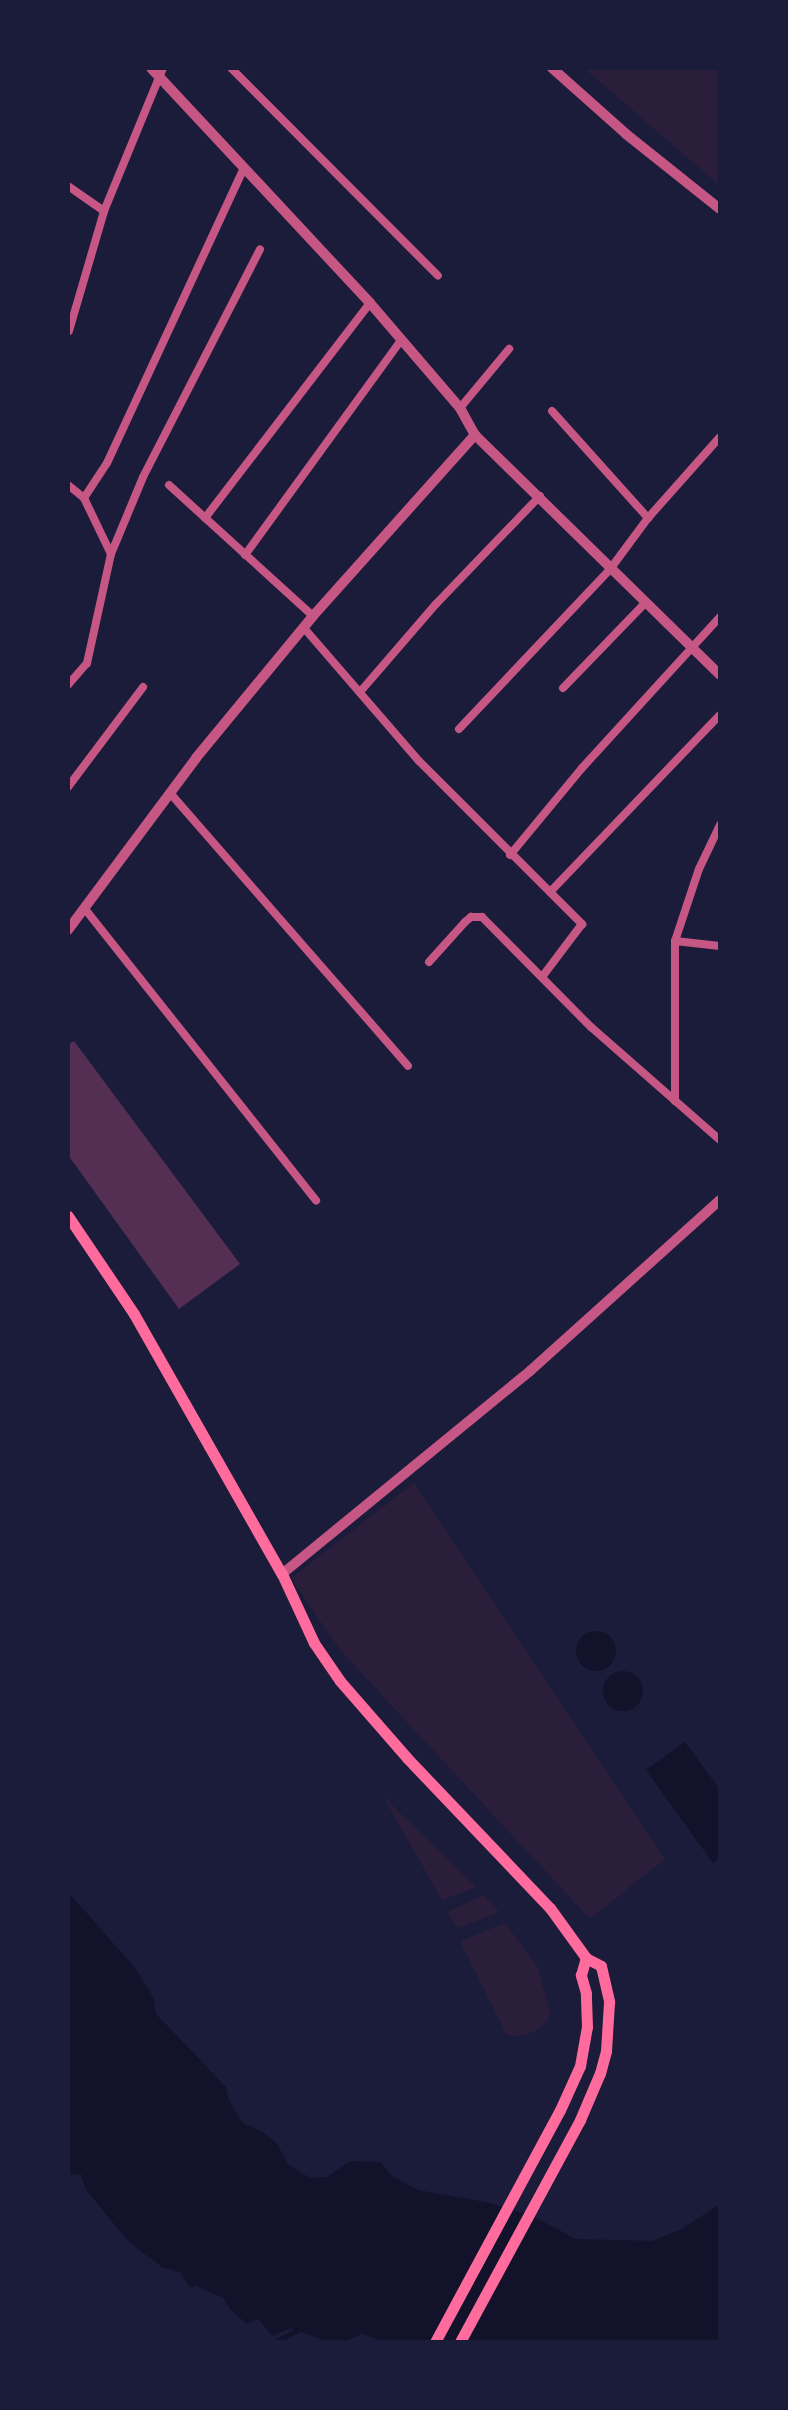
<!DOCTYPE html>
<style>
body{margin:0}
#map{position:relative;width:788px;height:2410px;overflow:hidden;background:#1b1b3a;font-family:Poppins,sans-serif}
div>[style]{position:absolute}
.green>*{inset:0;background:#2a1e3b}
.water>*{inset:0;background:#12122b}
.round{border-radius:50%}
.stream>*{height:5px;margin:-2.5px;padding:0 2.5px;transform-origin:2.5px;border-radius:2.5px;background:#12122b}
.building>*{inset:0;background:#542f53}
.minor>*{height:8px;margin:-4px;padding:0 4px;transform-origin:4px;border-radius:4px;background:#c65784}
.tertiary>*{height:10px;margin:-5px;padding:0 5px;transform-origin:5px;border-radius:5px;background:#c65784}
.secondary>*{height:11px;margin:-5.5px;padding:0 5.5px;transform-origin:5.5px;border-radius:5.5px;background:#ff6b9d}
span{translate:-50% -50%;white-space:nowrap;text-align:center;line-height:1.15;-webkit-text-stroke:6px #1b1b3a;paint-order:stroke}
.frame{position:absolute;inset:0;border:70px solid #1b1b3a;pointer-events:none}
</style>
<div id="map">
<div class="green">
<i style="clip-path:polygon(584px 68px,720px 68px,720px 186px)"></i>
<i style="clip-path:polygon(414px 1483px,665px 1859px,590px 1919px,340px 1650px,291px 1578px)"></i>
<i style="clip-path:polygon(382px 1795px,476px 1887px,442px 1900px)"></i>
<i style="clip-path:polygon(484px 1895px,499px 1912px,458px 1928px,447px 1912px)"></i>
<i style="clip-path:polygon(505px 1923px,537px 1966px,550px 2010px,548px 2020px,536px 2031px,519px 2036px,507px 2035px,460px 1941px)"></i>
</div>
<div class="water">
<i class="round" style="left:576px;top:1631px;width:40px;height:40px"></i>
<i class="round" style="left:603px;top:1671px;width:40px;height:40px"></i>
<i style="clip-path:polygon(685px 1742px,720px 1790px,720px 1858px,713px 1863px,646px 1770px)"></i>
<i style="clip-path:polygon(68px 1892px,136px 1969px,153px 1997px,156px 2014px,226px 2087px,229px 2101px,243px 2123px,263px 2132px,277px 2144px,288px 2164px,310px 2178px,327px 2177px,350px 2161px,380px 2162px,392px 2176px,418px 2190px,490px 2203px,534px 2217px,576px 2239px,652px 2241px,680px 2230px,720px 2204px,720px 2342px,386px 2342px,362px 2334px,345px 2341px,328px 2342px,291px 2328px,272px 2336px,258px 2319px,247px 2324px,230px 2309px,223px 2298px,196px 2286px,190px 2288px,180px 2272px,162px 2267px,130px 2243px,86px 2190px,81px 2174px,68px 2175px)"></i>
</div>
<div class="stream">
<i style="left:275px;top:2342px;width:27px;rotate:-28deg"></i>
</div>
<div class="building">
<i style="clip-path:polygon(74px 1041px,240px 1264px,179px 1309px,68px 1155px,68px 1045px)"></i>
</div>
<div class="minor">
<i style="left:231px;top:68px;width:293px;rotate:45.1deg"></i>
<i style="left:68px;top:186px;width:44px;rotate:34.8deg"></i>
<i style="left:69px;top:331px;width:125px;rotate:-73.7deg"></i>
<i style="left:104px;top:211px;width:155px;rotate:-67.6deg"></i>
<i style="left:460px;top:408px;width:77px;rotate:-50.3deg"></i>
<i style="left:552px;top:411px;width:144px;rotate:48.1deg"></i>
<i style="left:68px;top:485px;width:21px;rotate:39deg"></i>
<i style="left:84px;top:498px;width:62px;rotate:64.3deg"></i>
<i style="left:111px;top:554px;width:112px;rotate:102.4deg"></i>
<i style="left:87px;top:663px;width:29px;rotate:131deg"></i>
<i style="left:169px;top:485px;width:195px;rotate:42.3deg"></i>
<i style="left:84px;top:498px;width:42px;rotate:-56.7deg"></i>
<i style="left:107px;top:463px;width:323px;rotate:-65.1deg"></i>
<i style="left:205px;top:518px;width:271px;rotate:-52.5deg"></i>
<i style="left:111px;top:554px;width:83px;rotate:-67.4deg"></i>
<i style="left:143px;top:477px;width:256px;rotate:-62.8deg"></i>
<i style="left:245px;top:555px;width:263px;rotate:-54deg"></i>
<i style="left:304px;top:628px;width:176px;rotate:49.2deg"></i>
<i style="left:419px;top:761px;width:231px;rotate:45deg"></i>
<i style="left:582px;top:924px;width:66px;rotate:127deg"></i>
<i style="left:563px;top:688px;width:118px;rotate:-46deg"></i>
<i style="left:360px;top:692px;width:116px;rotate:-49.2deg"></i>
<i style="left:436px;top:604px;width:150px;rotate:-46.1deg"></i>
<i style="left:459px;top:729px;width:221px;rotate:-46.6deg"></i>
<i style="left:611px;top:568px;width:62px;rotate:-53.5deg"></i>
<i style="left:648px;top:518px;width:108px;rotate:-48.4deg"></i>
<i style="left:68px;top:787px;width:125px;rotate:-53.1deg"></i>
<i style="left:170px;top:793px;width:362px;rotate:48.9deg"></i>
<i style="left:510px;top:855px;width:113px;rotate:-50.4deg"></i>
<i style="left:582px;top:768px;width:205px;rotate:-47.6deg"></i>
<i style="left:550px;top:892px;width:245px;rotate:-46.2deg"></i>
<i style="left:85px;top:909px;width:372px;rotate:51.6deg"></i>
<i style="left:675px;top:941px;width:45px;rotate:6.3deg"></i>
<i style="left:429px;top:962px;width:54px;rotate:-48deg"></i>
<i style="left:465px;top:922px;width:8px;rotate:-40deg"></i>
<i style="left:471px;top:917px;width:11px"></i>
<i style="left:482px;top:917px;width:155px;rotate:45.3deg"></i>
<i style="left:591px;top:1027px;width:171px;rotate:41.2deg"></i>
<i style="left:675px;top:1101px;width:160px;rotate:-90deg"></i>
<i style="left:675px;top:941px;width:76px;rotate:-71.6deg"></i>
<i style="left:699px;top:869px;width:49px;rotate:-64.5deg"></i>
</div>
<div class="tertiary">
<i style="left:151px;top:68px;width:321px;rotate:47deg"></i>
<i style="left:370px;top:303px;width:138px;rotate:49.4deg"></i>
<i style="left:460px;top:408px;width:31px;rotate:61deg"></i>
<i style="left:475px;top:435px;width:343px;rotate:44.4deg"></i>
<i style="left:552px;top:68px;width:99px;rotate:41.7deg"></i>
<i style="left:626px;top:134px;width:120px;rotate:38.6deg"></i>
<i style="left:68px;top:930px;width:214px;rotate:-53.3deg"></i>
<i style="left:196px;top:758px;width:184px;rotate:-50.5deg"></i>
<i style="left:313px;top:616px;width:243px;rotate:-48.2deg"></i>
<i style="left:282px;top:1574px;width:320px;rotate:-39.3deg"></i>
<i style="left:530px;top:1371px;width:256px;rotate:-42deg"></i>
</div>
<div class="secondary">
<i style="left:68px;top:1216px;width:118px;rotate:56deg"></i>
<i style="left:134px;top:1314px;width:299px;rotate:60.4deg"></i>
<i style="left:282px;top:1574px;width:76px;rotate:65.1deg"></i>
<i style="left:314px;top:1643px;width:46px;rotate:55.6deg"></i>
<i style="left:340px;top:1681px;width:103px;rotate:48.9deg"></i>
<i style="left:408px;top:1759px;width:206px;rotate:46.4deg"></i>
<i style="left:550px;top:1908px;width:62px;rotate:54.2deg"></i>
<i style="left:586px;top:1958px;width:17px;rotate:28deg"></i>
<i style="left:601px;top:1966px;width:37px;rotate:77deg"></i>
<i style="left:609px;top:2002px;width:49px;rotate:93.5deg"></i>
<i style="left:606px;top:2051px;width:23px;rotate:105deg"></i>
<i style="left:600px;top:2073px;width:51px;rotate:113.1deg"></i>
<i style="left:580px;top:2120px;width:252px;rotate:118.4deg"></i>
<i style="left:435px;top:2342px;width:264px;rotate:-61.7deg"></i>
<i style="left:560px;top:2110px;width:48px;rotate:-65.6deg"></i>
<i style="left:580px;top:2066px;width:40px;rotate:-80deg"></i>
<i style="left:587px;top:2027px;width:34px;rotate:-92deg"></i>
<i style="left:586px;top:1993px;width:19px;rotate:-106deg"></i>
<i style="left:581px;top:1975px;width:18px;rotate:-74deg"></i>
</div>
<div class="frame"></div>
</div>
